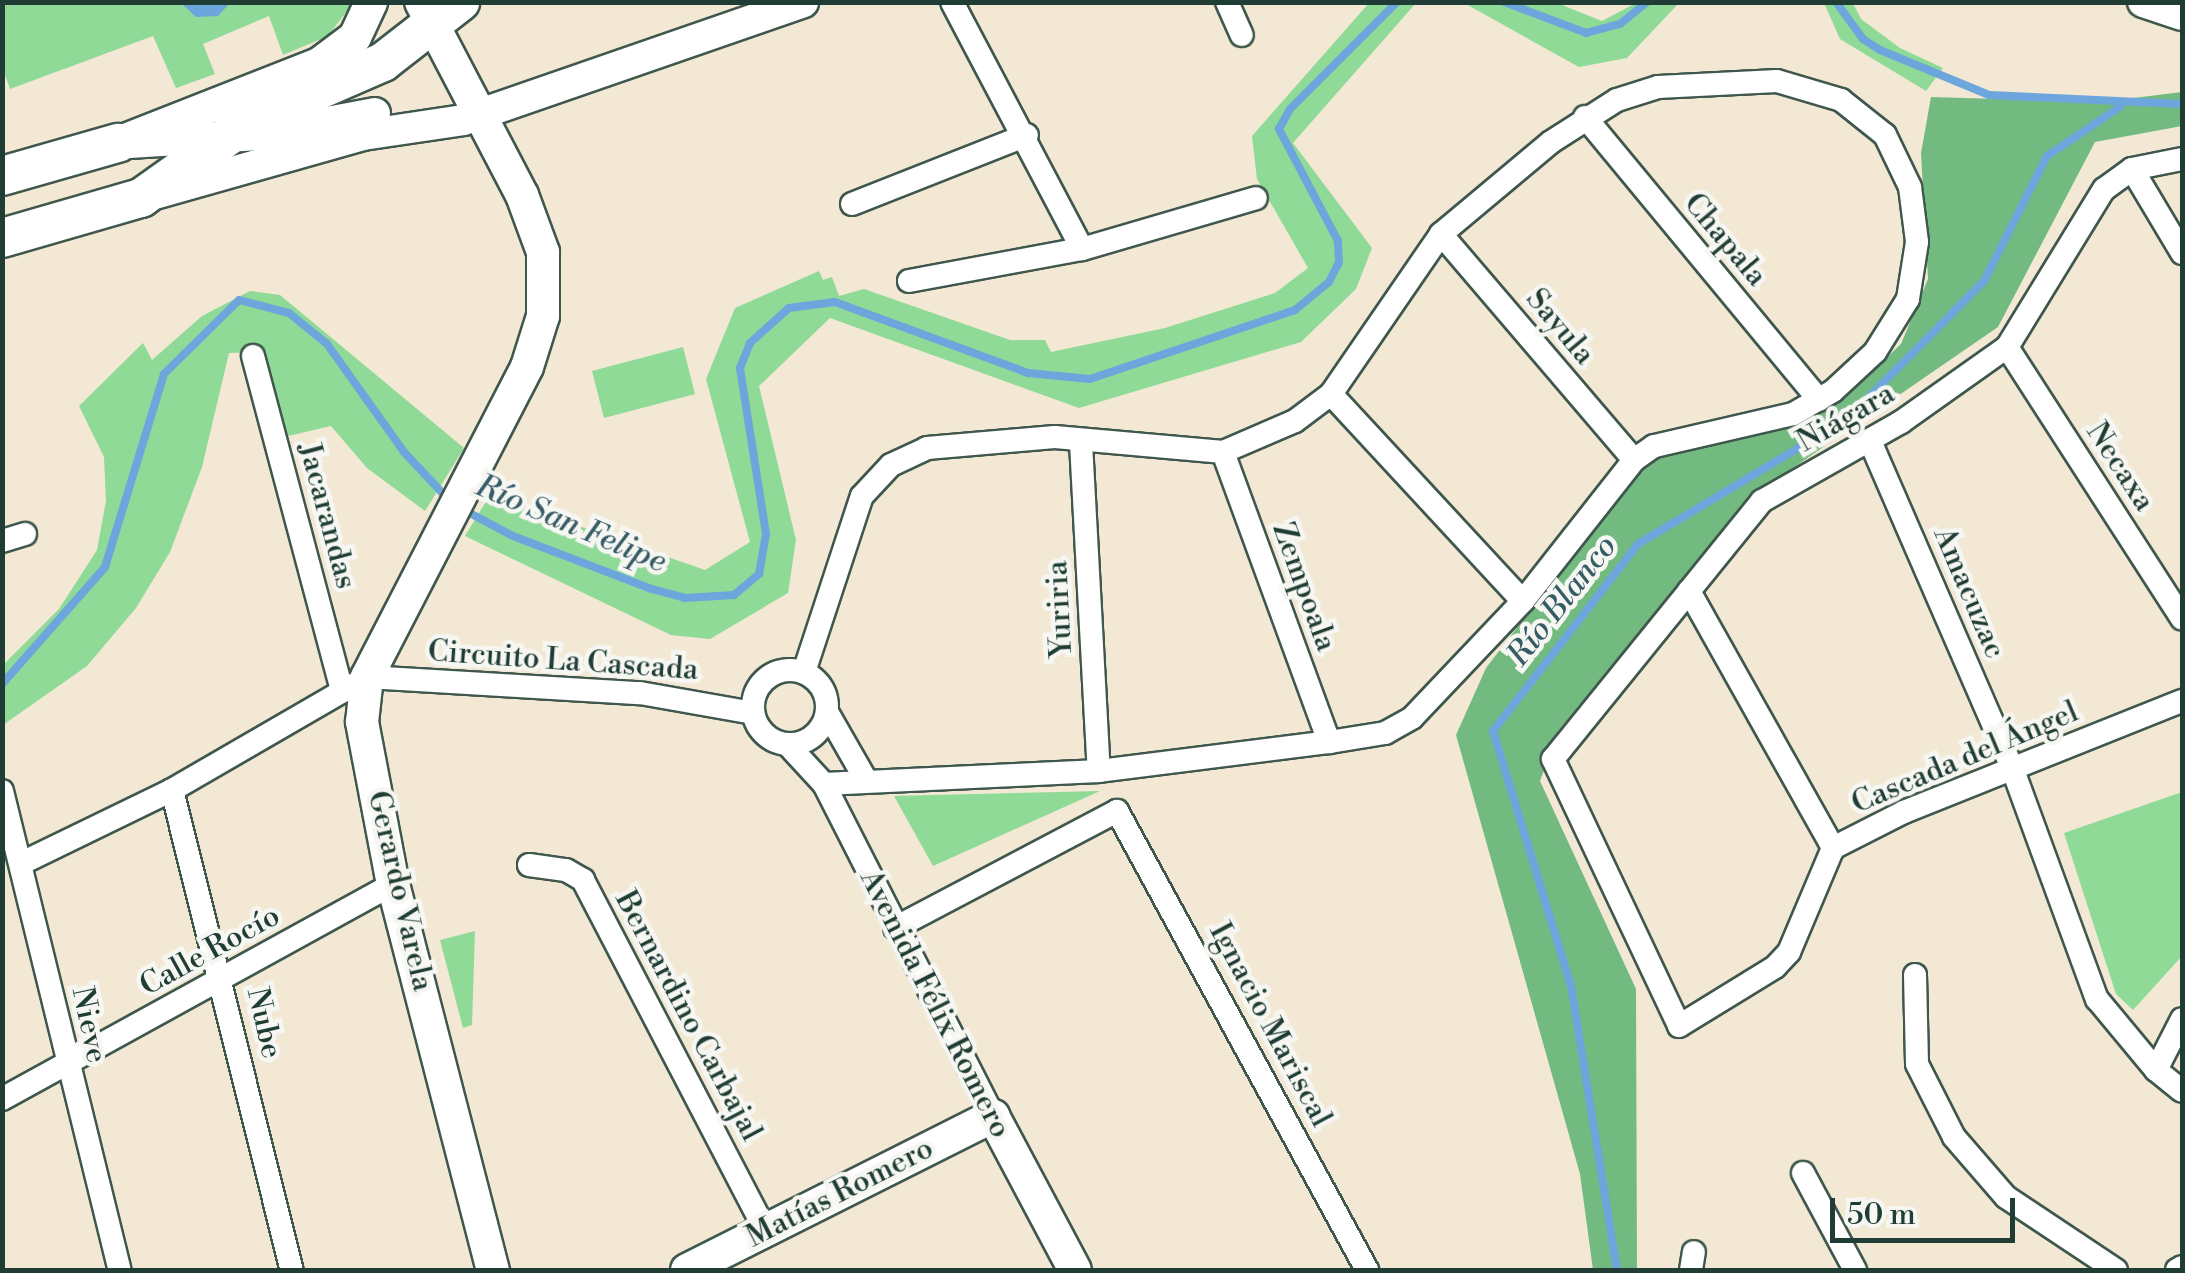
<!DOCTYPE html>
<meta charset="utf-8">
<style>
body{margin:0}
#map{position:relative;width:2185px;height:1273px;overflow:hidden;background:#f2e8d4;font-family:"Libre Bodoni",serif}
div>[style]{position:absolute}
.green>*{inset:0;background:#8fda97}
.forest>*{inset:0;background:#73ba80}
.water>*{inset:0;background:#6ca6dc}
.stream>*{height:8px;margin:-4px;padding:0 4px;transform-origin:4px;border-radius:4px;background:#6ca6dc}
.roads{filter:drop-shadow(2px 0 #3f574c) drop-shadow(-2px 0 #3f574c) drop-shadow(0 2px #3f574c) drop-shadow(0 -2px #3f574c)}
.minor>*{height:22px;margin:-11px;padding:0 11px;transform-origin:11px;border-radius:11px;background:#fff}
.minor>.ring{margin:-11px;padding:0;box-sizing:content-box;background:none;border:22px solid #fff;border-radius:50%}
.tertiary>*{height:30px;margin:-15px;padding:0 15px;transform-origin:15px;border-radius:15px;background:#fff}
.secondary>*{height:32px;margin:-16px;padding:0 16px;transform-origin:16px;border-radius:16px;background:#fff}
.primary>*{height:38px;margin:-19px;padding:0 19px;transform-origin:19px;border-radius:19px;background:#fff}
span{translate:-50% -50%;white-space:nowrap;text-align:center;line-height:1.15;-webkit-text-stroke:9px #f6f6f2;paint-order:stroke}
.street-label{font-size:30px;color:#1f3d34}
.water-label{font-size:32px;color:#365c66;font-style:italic}
.frame{position:absolute;inset:0;border:5px solid #1f3d34;pointer-events:none}
.scale{position:absolute;left:1830px;top:1198px;width:185px;height:45px;box-sizing:border-box;border:5px solid #1f3d34;border-top:0;padding-left:12px;font-size:30px;line-height:35px;white-space:nowrap;color:#1f3d34;-webkit-text-stroke:8px #f6f6f2;paint-order:stroke}
</style>
<div id="map">
<div class="green">
<i style="clip-path:polygon(3px 3px,353px 3px,328px 36px,283px 55px,269px 16px,203px 44px,215px 74px,176px 88px,153px 36px,10px 89px,3px 69px)"></i>
<i style="clip-path:polygon(1369px 3px,1416px 3px,1293px 143px,1372px 248px,1356px 289px,1301px 342px,1079px 408px,830px 318px,759px 386px,796px 540px,788px 593px,710px 639px,671px 635px,465px 536px,490px 495px,705px 570px,750px 542px,706px 379px,735px 308px,819px 271px,823px 280px,832px 277px,839px 296px,864px 289px,1010px 340px,1045px 340px,1051px 352px,1165px 328px,1275px 293px,1308px 268px,1257px 179px,1252px 136px)"></i>
<i style="clip-path:polygon(1464px 3px,1557px 3px,1602px 21px,1636px 3px,1679px 3px,1627px 58px,1579px 67px)"></i>
<i style="clip-path:polygon(1824px 3px,1853px 3px,1861px 19px,1900px 48px,1943px 68px,1926px 91px,1840px 39px)"></i>
<i style="clip-path:polygon(250px 291px,280px 295px,464px 448px,425px 511px,367px 468px,331px 426px,288px 436px,264px 352px,229px 353px,202px 467px,170px 552px,136px 608px,87px 666px,3px 725px,3px 665px,59px 609px,97px 550px,106px 501px,104px 457px,79px 406px,143px 343px,152px 360px,202px 316px)"></i>
<i style="clip-path:polygon(683px 347px,695px 394px,604px 418px,592px 371px)"></i>
<i style="clip-path:polygon(1100px 791px,933px 866px,894px 796px)"></i>
<i style="clip-path:polygon(2182px 792px,2182px 956px,2133px 1010px,2116px 994px,2064px 833px)"></i>
<i style="clip-path:polygon(475px 931px,472px 1025px,463px 1028px,440px 940px)"></i>
</div>
<div class="forest">
<i style="clip-path:polygon(2182px 92px,2182px 126px,2095px 142px,1998px 327px,1758px 492px,1559px 730px,1540px 781px,1636px 989px,1637px 1270px,1593px 1270px,1580px 1174px,1456px 735px,1486px 668px,1652px 451px,1807px 421px,1853px 389px,1901px 344px,1928px 279px,1921px 153px,1931px 97px,2101px 102px)"></i>
</div>
<div class="water">
<i style="clip-path:polygon(181px 3px,230px 3px,218px 16px,196px 17px)"></i>
</div>
<div class="stream">
<i style="left:1504px;top:2px;width:88px;rotate:20.7deg"></i>
<i style="left:1586px;top:33px;width:35px;rotate:-15deg"></i>
<i style="left:1620px;top:24px;width:35px;rotate:-39deg"></i>
<i style="left:1836px;top:2px;width:46px;rotate:53.9deg"></i>
<i style="left:1863px;top:39px;width:20px;rotate:33deg"></i>
<i style="left:1880px;top:50px;width:118px;rotate:22.4deg"></i>
<i style="left:1989px;top:95px;width:193px;rotate:2.7deg"></i>
<i style="left:464px;top:510px;width:55px;rotate:28deg"></i>
<i style="left:513px;top:536px;width:149px;rotate:20.9deg"></i>
<i style="left:652px;top:589px;width:34px;rotate:15deg"></i>
<i style="left:685px;top:598px;width:49px;rotate:-3.5deg"></i>
<i style="left:734px;top:595px;width:33px;rotate:-40deg"></i>
<i style="left:759px;top:574px;width:41px;rotate:-80.1deg"></i>
<i style="left:766px;top:534px;width:168px;rotate:-98.9deg"></i>
<i style="left:740px;top:368px;width:27px;rotate:-68deg"></i>
<i style="left:750px;top:343px;width:52px;rotate:-41.9deg"></i>
<i style="left:789px;top:308px;width:46px;rotate:-7.4deg"></i>
<i style="left:835px;top:302px;width:206px;rotate:20.2deg"></i>
<i style="left:1028px;top:373px;width:62px;rotate:5.5deg"></i>
<i style="left:1090px;top:379px;width:216px;rotate:-18.6deg"></i>
<i style="left:1295px;top:310px;width:44px;rotate:-39.5deg"></i>
<i style="left:1329px;top:282px;width:22px;rotate:-63deg"></i>
<i style="left:1339px;top:262px;width:21px;rotate:-93deg"></i>
<i style="left:1338px;top:241px;width:127px;rotate:-117.8deg"></i>
<i style="left:1279px;top:129px;width:23px;rotate:-61deg"></i>
<i style="left:1290px;top:109px;width:151px;rotate:-45deg"></i>
<i style="left:2px;top:684px;width:156px;rotate:-48.6deg"></i>
<i style="left:105px;top:567px;width:202px;rotate:-73deg"></i>
<i style="left:164px;top:374px;width:105px;rotate:-44.6deg"></i>
<i style="left:239px;top:300px;width:52px;rotate:14.6deg"></i>
<i style="left:289px;top:313px;width:49px;rotate:39.2deg"></i>
<i style="left:327px;top:344px;width:133px;rotate:54.5deg"></i>
<i style="left:404px;top:452px;width:64px;rotate:46.9deg"></i>
<i style="left:1617px;top:1270px;width:288px;rotate:-99.2deg"></i>
<i style="left:1571px;top:986px;width:267px;rotate:-107deg"></i>
<i style="left:1493px;top:731px;width:237px;rotate:-52.2deg"></i>
<i style="left:1638px;top:544px;width:244px;rotate:-30.9deg"></i>
<i style="left:1847px;top:419px;width:194px;rotate:-45.2deg"></i>
<i style="left:1984px;top:281px;width:140px;rotate:-63.3deg"></i>
<i style="left:2047px;top:156px;width:89px;rotate:-34deg"></i>
</div>
<div class="roads">
<div class="minor">
<i style="left:952px;top:2px;width:279px;rotate:62.2deg"></i>
<i style="left:1227px;top:2px;width:36px;rotate:66deg"></i>
<i style="left:1585px;top:117px;width:367px;rotate:50.4deg"></i>
<i style="left:2182px;top:159px;width:51px;rotate:168.7deg"></i>
<i style="left:2132px;top:169px;width:34px;rotate:144deg"></i>
<i style="left:2104px;top:189px;width:185px;rotate:121.5deg"></i>
<i style="left:2007px;top:347px;width:130px;rotate:144.7deg"></i>
<i style="left:1901px;top:422px;width:160px;rotate:150.4deg"></i>
<i style="left:1762px;top:501px;width:332px;rotate:129deg"></i>
<i style="left:1553px;top:759px;width:295px;rotate:64.7deg"></i>
<i style="left:1679px;top:1026px;width:113px;rotate:-31.6deg"></i>
<i style="left:1775px;top:967px;width:21px;rotate:-47deg"></i>
<i style="left:1789px;top:952px;width:113px;rotate:-67.1deg"></i>
<i style="left:1833px;top:848px;width:80px;rotate:-26.9deg"></i>
<i style="left:1904px;top:812px;width:299px;rotate:-21.8deg"></i>
<i style="left:2132px;top:169px;width:98px;rotate:59.2deg"></i>
<i style="left:852px;top:204px;width:188px;rotate:-21.5deg"></i>
<i style="left:1441px;top:234px;width:297px;rotate:49.5deg"></i>
<i style="left:909px;top:281px;width:176px;rotate:-10.5deg"></i>
<i style="left:1082px;top:249px;width:181px;rotate:-16.3deg"></i>
<i style="left:2007px;top:347px;width:323px;rotate:57.2deg"></i>
<i style="left:253px;top:356px;width:347px;rotate:75.1deg"></i>
<i style="left:1331px;top:394px;width:282px;rotate:47.2deg"></i>
<i style="left:1870px;top:441px;width:359px;rotate:66.5deg"></i>
<i style="left:2013px;top:770px;width:244px;rotate:69.9deg"></i>
<i style="left:2097px;top:999px;width:92px;rotate:50.3deg"></i>
<i style="left:2156px;top:1070px;width:33px;rotate:39deg"></i>
<i style="left:1081px;top:443px;width:328px;rotate:86.9deg"></i>
<i style="left:1223px;top:452px;width:309px;rotate:69.9deg"></i>
<i style="left:2px;top:541px;width:24px;rotate:-17deg"></i>
<i style="left:1689px;top:591px;width:295px;rotate:60.7deg"></i>
<i class="ring" style="left:753px;top:670px;width:52px;height:52px"></i>
<i style="left:804px;top:672px;width:185px;rotate:-71.8deg"></i>
<i style="left:862px;top:496px;width:42px;rotate:-46.9deg"></i>
<i style="left:891px;top:465px;width:40px;rotate:-25deg"></i>
<i style="left:927px;top:448px;width:128px;rotate:-4.9deg"></i>
<i style="left:1055px;top:437px;width:169px;rotate:5.1deg"></i>
<i style="left:1223px;top:452px;width:78px;rotate:-23.3deg"></i>
<i style="left:1295px;top:421px;width:45px;rotate:-36.9deg"></i>
<i style="left:1331px;top:394px;width:194px;rotate:-55.5deg"></i>
<i style="left:1441px;top:234px;width:143px;rotate:-39.9deg"></i>
<i style="left:1551px;top:142px;width:78px;rotate:-32.5deg"></i>
<i style="left:1617px;top:100px;width:43px;rotate:-17.6deg"></i>
<i style="left:1658px;top:87px;width:119px;rotate:-2.9deg"></i>
<i style="left:1777px;top:81px;width:67px;rotate:16.5deg"></i>
<i style="left:1841px;top:100px;width:56px;rotate:38.5deg"></i>
<i style="left:1885px;top:135px;width:58px;rotate:64.3deg"></i>
<i style="left:1910px;top:187px;width:55px;rotate:82.7deg"></i>
<i style="left:1917px;top:242px;width:58px;rotate:99deg"></i>
<i style="left:1908px;top:299px;width:62px;rotate:121.9deg"></i>
<i style="left:1875px;top:352px;width:57px;rotate:137.1deg"></i>
<i style="left:1833px;top:391px;width:46px;rotate:150.1deg"></i>
<i style="left:1793px;top:414px;width:143px;rotate:167deg"></i>
<i style="left:1654px;top:446px;width:24px;rotate:145deg"></i>
<i style="left:1634px;top:460px;width:179px;rotate:128.2deg"></i>
<i style="left:1523px;top:601px;width:161px;rotate:133.5deg"></i>
<i style="left:1412px;top:718px;width:31px;rotate:151deg"></i>
<i style="left:1385px;top:733px;width:57px;rotate:170.9deg"></i>
<i style="left:1329px;top:742px;width:232px;rotate:172.8deg"></i>
<i style="left:1099px;top:771px;width:275px;rotate:177.3deg"></i>
<i style="left:827px;top:712px;width:78px;rotate:60.2deg"></i>
<i style="left:788px;top:745px;width:53px;rotate:47.3deg"></i>
<i style="left:824px;top:784px;width:373px;rotate:63deg"></i>
<i style="left:172px;top:790px;width:495px;rotate:76deg"></i>
<i style="left:2px;top:791px;width:493px;rotate:76.2deg"></i>
<i style="left:24px;top:862px;width:165px;rotate:-25.9deg"></i>
<i style="left:172px;top:790px;width:225px;rotate:-30.1deg"></i>
<i style="left:367px;top:677px;width:273px;rotate:3.4deg"></i>
<i style="left:640px;top:693px;width:115px;rotate:10deg"></i>
<i style="left:529px;top:865px;width:37px;rotate:8deg"></i>
<i style="left:566px;top:870px;width:20px;rotate:30deg"></i>
<i style="left:583px;top:880px;width:396px;rotate:62.5deg"></i>
<i style="left:895px;top:928px;width:251px;rotate:-27.8deg"></i>
<i style="left:1117px;top:811px;width:523px;rotate:61.42deg"></i>
<i style="left:1915px;top:975px;width:89px;rotate:88.7deg"></i>
<i style="left:1917px;top:1064px;width:82px;rotate:63.1deg"></i>
<i style="left:1954px;top:1137px;width:79px;rotate:49.1deg"></i>
<i style="left:2006px;top:1197px;width:132px;rotate:33.6deg"></i>
<i style="left:2156px;top:1070px;width:57px;rotate:-63deg"></i>
<i style="left:2px;top:1099px;width:446px;rotate:-28.8deg"></i>
<i style="left:1803px;top:1173px;width:110px;rotate:61.8deg"></i>
<i style="left:1691px;top:1270px;width:18px;rotate:-81deg"></i>
<i style="left:2177px;top:1270px;width:6px;rotate:-31deg"></i>
</div>
<div class="tertiary">
<i style="left:2143px;top:2px;width:41px;rotate:18.4deg"></i>
<i style="left:129px;top:143px;width:130px;rotate:-3.5deg"></i>
<i style="left:259px;top:135px;width:118px;rotate:-10.7deg"></i>
<i style="left:158px;top:193px;width:213px;rotate:-15.8deg"></i>
<i style="left:363px;top:135px;width:101px;rotate:-8.5deg"></i>
<i style="left:463px;top:120px;width:360px;rotate:-19.1deg"></i>
</div>
<div class="secondary">
<i style="left:421px;top:2px;width:218px;rotate:62.4deg"></i>
<i style="left:522px;top:195px;width:61px;rotate:69.8deg"></i>
<i style="left:543px;top:252px;width:64px;rotate:90deg"></i>
<i style="left:543px;top:316px;width:53px;rotate:107.4deg"></i>
<i style="left:527px;top:367px;width:349px;rotate:117.3deg"></i>
<i style="left:367px;top:677px;width:45px;rotate:96.3deg"></i>
<i style="left:362px;top:722px;width:165px;rotate:79.2deg"></i>
<i style="left:393px;top:884px;width:399px;rotate:75.5deg"></i>
<i style="left:118px;top:143px;width:216px;rotate:-21.5deg"></i>
<i style="left:319px;top:64px;width:45px;rotate:-36.9deg"></i>
<i style="left:355px;top:37px;width:38px;rotate:-65deg"></i>
<i style="left:687px;top:1270px;width:343px;rotate:-26.7deg"></i>
<i style="left:993px;top:1116px;width:174px;rotate:62deg"></i>
</div>
<div class="primary">
<i style="left:2px;top:176px;width:121px;rotate:-15.9deg"></i>
<i style="left:2px;top:238px;width:145px;rotate:-16.1deg"></i>
<i style="left:141px;top:198px;width:136px;rotate:-35.4deg"></i>
<i style="left:252px;top:119px;width:143px;rotate:-23.5deg"></i>
<i style="left:383px;top:62px;width:98px;rotate:-37.9deg"></i>
</div>
</div>
<div class="street-label">
<span style="left:1725px;top:240px;rotate:50deg">Chapala</span>
<span style="left:1560px;top:327px;rotate:50deg">Sayula</span>
<span style="left:1846px;top:418px;rotate:-30deg">Niágara</span>
<span style="left:2120px;top:467px;rotate:57deg">Necaxa</span>
<span style="left:327px;top:516px;rotate:75deg">Jacarandas</span>
<span style="left:1304px;top:587px;rotate:70deg">Zempoala</span>
<span style="left:1969px;top:593px;rotate:67deg">Amacuzac</span>
<span style="left:1060px;top:609px;rotate:-93deg">Yuriria</span>
<span style="left:563px;top:661px;rotate:4deg">Circuito La Cascada</span>
<span style="left:1965px;top:758px;rotate:-23deg">Cascada del Ángel</span>
<span style="left:400px;top:891px;rotate:77deg">Gerardo Varela</span>
<span style="left:210px;top:951px;rotate:-29deg">Calle Rocío</span>
<span style="left:935px;top:1004px;rotate:63deg">Avenida Félix Romero</span>
<span style="left:688px;top:1016px;rotate:62deg">Bernardino Carbajal</span>
<span style="left:264px;top:1023px;rotate:77deg">Nube</span>
<span style="left:89px;top:1025px;rotate:78deg">Nieve</span>
<span style="left:1270px;top:1025px;rotate:62deg">Ignacio Mariscal</span>
<span style="left:840px;top:1193px;rotate:-27deg">Matías Romero</span>
</div>
<div class="water-label">
<span style="left:571px;top:524px;rotate:23deg">Río San Felipe</span>
<span style="left:1562px;top:601px;rotate:-52deg">Río Blanco</span>
</div>
<div class="frame"></div>
<div class="scale">50 m</div>
</div>
